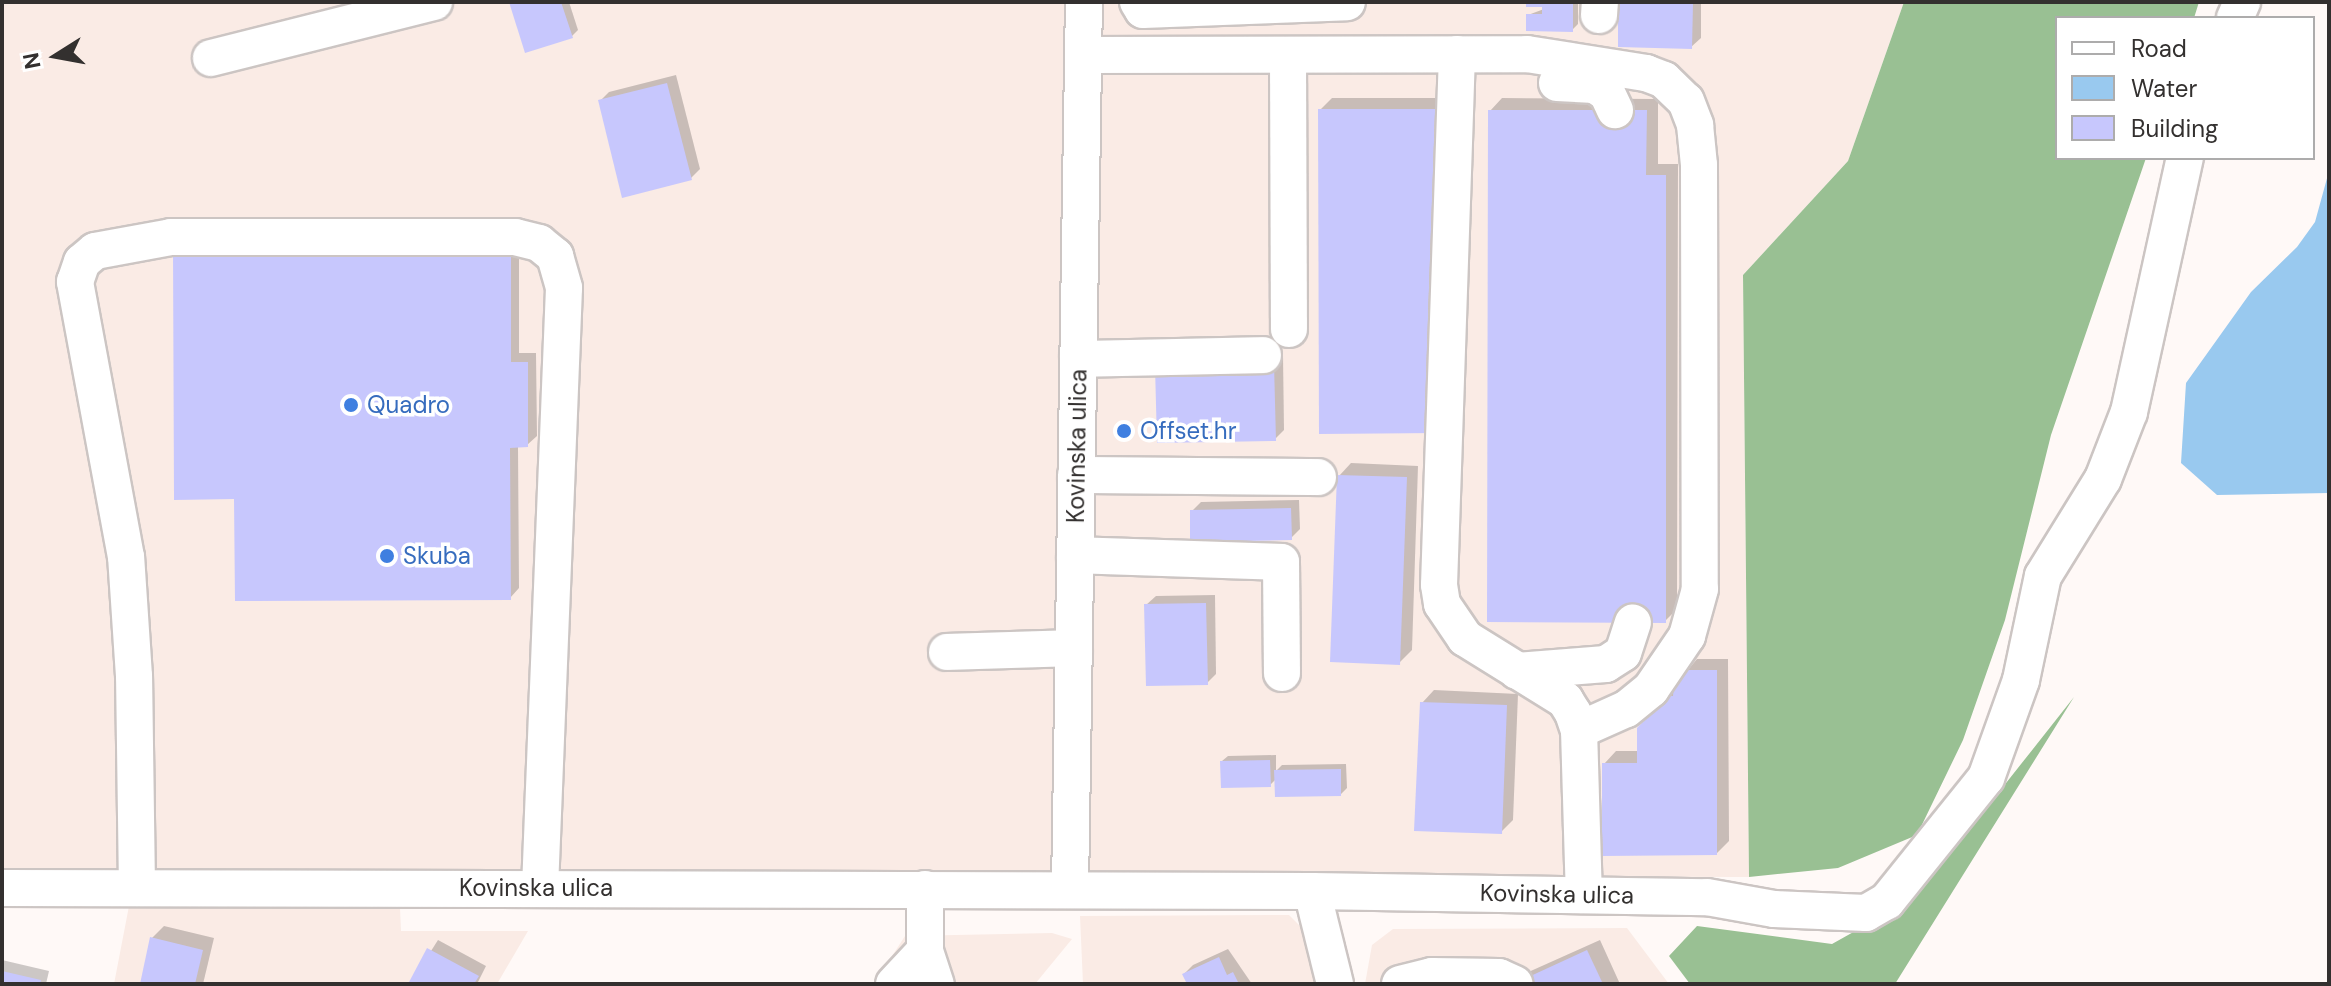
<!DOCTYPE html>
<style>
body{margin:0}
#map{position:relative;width:2331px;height:986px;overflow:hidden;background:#fff9f7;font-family:"DM Sans",sans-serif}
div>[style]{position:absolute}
.built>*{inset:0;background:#faebe5}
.forest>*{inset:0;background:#99c093}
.water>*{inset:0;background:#99c9ef}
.shadow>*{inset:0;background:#0003}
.building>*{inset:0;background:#c7c7fd}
.roads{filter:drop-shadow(2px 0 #ccc5c3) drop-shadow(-2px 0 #ccc5c3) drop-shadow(0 2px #ccc5c3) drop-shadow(0 -2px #ccc5c3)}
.minor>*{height:36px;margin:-18px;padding:0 18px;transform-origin:18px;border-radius:18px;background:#fff}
.dots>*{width:22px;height:22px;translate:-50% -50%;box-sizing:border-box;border:4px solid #fff;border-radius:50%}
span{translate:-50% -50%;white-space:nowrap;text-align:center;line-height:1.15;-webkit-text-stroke:7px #fff;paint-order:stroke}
.shop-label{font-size:24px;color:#366cbe}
.left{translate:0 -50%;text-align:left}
.street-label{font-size:24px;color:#33302f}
.frame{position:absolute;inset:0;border:4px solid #33302f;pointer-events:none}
.legend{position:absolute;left:2055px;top:16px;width:260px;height:144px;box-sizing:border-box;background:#fff;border:2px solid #adacac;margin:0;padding:10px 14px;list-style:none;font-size:24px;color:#33302f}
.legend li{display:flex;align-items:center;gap:16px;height:40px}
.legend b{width:40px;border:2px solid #adacac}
.north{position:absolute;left:16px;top:16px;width:80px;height:80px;-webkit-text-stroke:6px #fff;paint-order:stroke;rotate:259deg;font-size:22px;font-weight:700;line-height:32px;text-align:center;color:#33302f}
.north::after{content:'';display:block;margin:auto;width:28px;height:36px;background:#33302f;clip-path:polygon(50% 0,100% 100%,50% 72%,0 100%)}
</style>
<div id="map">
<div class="built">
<i style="clip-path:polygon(2px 2px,1904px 2px,1848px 161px,1743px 275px,1749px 877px,2px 874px)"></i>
<i style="clip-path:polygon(129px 906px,400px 908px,401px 931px,528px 931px,497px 984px,114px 984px)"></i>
<i style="clip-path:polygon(1289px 915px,1306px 932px,1321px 984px,1083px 984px,1080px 916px)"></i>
<i style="clip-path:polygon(1627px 928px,1669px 984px,1365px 984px,1372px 945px,1393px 929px)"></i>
<i style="clip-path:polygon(1052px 933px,1072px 939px,1035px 984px,874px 984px,905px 936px)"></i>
</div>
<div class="forest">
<i style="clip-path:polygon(1904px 2px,2199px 2px,2194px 18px,2057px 18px,2057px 158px,2146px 158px,2051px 435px,2005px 620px,1963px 740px,1917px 835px,1838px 868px,1749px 877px,1743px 275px,1848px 161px)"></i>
<i style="clip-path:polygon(2074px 697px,1895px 984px,1690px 984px,1669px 956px,1697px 926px,1832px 944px,1916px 897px)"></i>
</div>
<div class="water">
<i style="clip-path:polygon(2329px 171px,2329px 493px,2217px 495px,2181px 463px,2186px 383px,2251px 292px,2297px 247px,2315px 222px)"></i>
</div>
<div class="shadow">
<i style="clip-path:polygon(511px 2px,569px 2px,578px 30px,572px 36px)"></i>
<i style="clip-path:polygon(1528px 2px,1578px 2px,1578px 24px,1572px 30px,1528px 15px,1544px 9px,1544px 5px)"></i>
<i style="clip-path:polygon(1620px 2px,1701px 2px,1701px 38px,1691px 47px)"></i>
<i style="clip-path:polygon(676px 75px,700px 169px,691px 178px,600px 101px,609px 92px)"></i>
<i style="clip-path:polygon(1332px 98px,1447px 98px,1449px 419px,1320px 110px)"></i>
<i style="clip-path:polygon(1502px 98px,1658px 99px,1658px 164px,1678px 164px,1677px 609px,1665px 621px,1490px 111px)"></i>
<i style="clip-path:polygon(519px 239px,519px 353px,536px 353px,537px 436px,527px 445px,518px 446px,519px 588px,510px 598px,236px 497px)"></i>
<i style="clip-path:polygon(1283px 356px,1284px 430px,1275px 439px,1166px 358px)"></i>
<i style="clip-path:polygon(1351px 463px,1418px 466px,1412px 650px,1399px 663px,1339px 476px)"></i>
<i style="clip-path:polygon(1299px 500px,1300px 529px,1291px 538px,1192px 511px,1201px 502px)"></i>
<i style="clip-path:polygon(1215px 595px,1216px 674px,1207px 683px,1146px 605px,1156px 596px)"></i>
<i style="clip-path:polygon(1697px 659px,1728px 659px,1729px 841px,1717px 853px,1604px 764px,1616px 751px,1639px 751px,1639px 729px)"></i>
<i style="clip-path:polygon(1434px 690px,1518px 694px,1513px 820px,1501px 832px,1422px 703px)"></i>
<i style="clip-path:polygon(1276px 755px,1276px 771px,1282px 765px,1346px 764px,1347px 788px,1341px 794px,1276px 779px,1270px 785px,1222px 761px,1228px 756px)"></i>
<i style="clip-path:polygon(164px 926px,214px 938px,203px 984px,142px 984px,152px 938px)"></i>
<i style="clip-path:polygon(438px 940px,486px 966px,477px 984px,410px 984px)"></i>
<i style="clip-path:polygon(1600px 940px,1620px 984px,1502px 984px)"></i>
<i style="clip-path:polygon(1228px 949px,1252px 984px,1189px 984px,1184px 974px,1193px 965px)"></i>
<i style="clip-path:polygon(2px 960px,49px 971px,46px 984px,2px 984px)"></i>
</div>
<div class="building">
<i style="clip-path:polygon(509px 2px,561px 2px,573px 38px,525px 53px)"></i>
<i style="clip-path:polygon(1526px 2px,1573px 2px,1573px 32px,1526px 31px,1526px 14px,1542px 14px,1542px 7px,1526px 7px)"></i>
<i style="clip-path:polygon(1618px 2px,1693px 2px,1692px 49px,1618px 47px)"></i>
<i style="clip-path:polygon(667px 83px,692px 180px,622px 198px,598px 100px)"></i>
<i style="clip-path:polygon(1318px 109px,1436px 109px,1438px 433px,1319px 434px)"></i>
<i style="clip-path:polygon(1488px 110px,1647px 110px,1646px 175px,1666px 175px,1666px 623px,1487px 622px)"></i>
<i style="clip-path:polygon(511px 248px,511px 362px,528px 362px,528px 447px,510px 448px,511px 600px,235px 601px,234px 499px,174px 500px,173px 250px)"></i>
<i style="clip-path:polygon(1274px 364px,1276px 441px,1157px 443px,1155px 366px)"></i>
<i style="clip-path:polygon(1337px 475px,1407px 477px,1400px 665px,1330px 662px)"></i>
<i style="clip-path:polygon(1291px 508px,1292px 540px,1190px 542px,1190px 510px)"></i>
<i style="clip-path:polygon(1206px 603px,1208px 685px,1146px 686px,1144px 604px)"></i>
<i style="clip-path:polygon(1683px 670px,1717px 670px,1717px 855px,1602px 856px,1602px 763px,1637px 763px,1637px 728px,1667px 696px,1673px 696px,1674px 682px)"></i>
<i style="clip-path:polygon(1420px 702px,1507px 705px,1502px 834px,1414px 831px)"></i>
<i style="clip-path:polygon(1270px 760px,1271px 787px,1221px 788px,1220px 761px)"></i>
<i style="clip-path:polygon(1341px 769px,1341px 796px,1275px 797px,1274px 770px)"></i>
<i style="clip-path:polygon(150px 937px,203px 950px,195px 984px,140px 984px)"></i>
<i style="clip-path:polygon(427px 948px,479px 976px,474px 984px,408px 984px)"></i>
<i style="clip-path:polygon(1587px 950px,1603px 984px,1513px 984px)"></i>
<i style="clip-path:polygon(1219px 957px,1227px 975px,1233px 972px,1239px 984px,1187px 984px,1182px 974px)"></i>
<i style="clip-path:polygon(2px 971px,41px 980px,40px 984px,2px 984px)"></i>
</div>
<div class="roads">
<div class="minor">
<i style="left:1138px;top:2px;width:9px;rotate:58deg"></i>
<i style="left:1143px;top:10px;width:204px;rotate:-2.2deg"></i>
<i style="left:1599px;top:15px;width:13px;rotate:-86deg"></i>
<i style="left:2235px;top:18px;width:17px;rotate:-66deg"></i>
<i style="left:1457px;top:54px;width:531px;rotate:91.94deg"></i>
<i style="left:1439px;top:585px;width:19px;rotate:81deg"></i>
<i style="left:1442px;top:604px;width:41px;rotate:55.9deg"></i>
<i style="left:1465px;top:638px;width:118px;rotate:31.8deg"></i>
<i style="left:1565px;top:700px;width:15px;rotate:58deg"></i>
<i style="left:1573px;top:713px;width:18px;rotate:71deg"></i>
<i style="left:1579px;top:730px;width:165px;rotate:88.3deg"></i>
<i style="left:1083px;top:55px;width:444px;rotate:-0.1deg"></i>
<i style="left:1527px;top:54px;width:121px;rotate:9.1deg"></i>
<i style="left:1646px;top:73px;width:19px;rotate:21deg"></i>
<i style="left:1664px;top:80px;width:30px;rotate:44deg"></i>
<i style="left:1686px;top:101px;width:26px;rotate:69deg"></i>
<i style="left:1695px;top:125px;width:40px;rotate:84.3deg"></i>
<i style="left:1699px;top:165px;width:424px;rotate:89.9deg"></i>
<i style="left:1700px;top:589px;width:49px;rotate:105.5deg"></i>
<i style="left:1687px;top:636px;width:64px;rotate:124.2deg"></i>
<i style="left:1651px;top:689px;width:32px;rotate:141deg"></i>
<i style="left:1626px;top:709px;width:51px;rotate:155.9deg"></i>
<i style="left:1288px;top:55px;width:274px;rotate:89.8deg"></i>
<i style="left:211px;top:58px;width:230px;rotate:-14.1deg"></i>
<i style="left:1557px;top:83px;width:38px;rotate:3deg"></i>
<i style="left:1595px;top:85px;width:14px;rotate:34deg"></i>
<i style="left:1607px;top:93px;width:19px;rotate:65deg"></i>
<i style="left:1078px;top:359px;width:185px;rotate:-1.2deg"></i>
<i style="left:1076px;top:475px;width:242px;rotate:0.5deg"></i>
<i style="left:1075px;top:555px;width:206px;rotate:1.9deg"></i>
<i style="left:1281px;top:562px;width:111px;rotate:89.5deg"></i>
<i style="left:947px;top:652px;width:127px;rotate:-1.8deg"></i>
<i style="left:1517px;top:671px;width:89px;rotate:-4.5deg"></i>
<i style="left:1606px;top:664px;width:20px;rotate:-33deg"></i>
<i style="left:1623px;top:653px;width:32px;rotate:-72deg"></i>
<i style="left:2px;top:888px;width:1310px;rotate:0.13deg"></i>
<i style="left:1312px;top:891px;width:395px;rotate:0.9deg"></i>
<i style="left:1707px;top:897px;width:68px;rotate:10.2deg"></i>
<i style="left:1774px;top:909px;width:92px;rotate:2.5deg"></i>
<i style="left:1866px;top:913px;width:24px;rotate:-30deg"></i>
<i style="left:1887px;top:901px;width:158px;rotate:-51.2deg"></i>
<i style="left:1986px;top:778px;width:104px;rotate:-70.3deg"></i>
<i style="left:2021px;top:680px;width:106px;rotate:-78.1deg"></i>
<i style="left:2043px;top:576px;width:114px;rotate:-58.3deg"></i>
<i style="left:2103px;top:479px;width:72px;rotate:-68.8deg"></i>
<i style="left:2129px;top:412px;width:260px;rotate:-77.6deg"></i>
<i style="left:137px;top:888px;width:212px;rotate:-90.8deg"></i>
<i style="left:134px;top:676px;width:119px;rotate:-93.8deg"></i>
<i style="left:126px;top:557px;width:280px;rotate:-100.5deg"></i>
<i style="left:75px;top:282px;width:21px;rotate:-71deg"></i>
<i style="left:82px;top:262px;width:17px;rotate:-40deg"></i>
<i style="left:95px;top:251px;width:77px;rotate:-10.4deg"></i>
<i style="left:171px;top:237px;width:344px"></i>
<i style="left:515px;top:237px;width:25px;rotate:14deg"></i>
<i style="left:539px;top:243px;width:21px;rotate:39deg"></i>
<i style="left:555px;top:256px;width:33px;rotate:74deg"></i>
<i style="left:564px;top:288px;width:600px;rotate:92.29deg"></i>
<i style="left:925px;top:889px;width:62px;rotate:90deg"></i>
<i style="left:925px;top:951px;width:35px;rotate:72deg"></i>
<i style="left:1070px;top:889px;width:887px;rotate:-89.1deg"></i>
<i style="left:1312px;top:891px;width:96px;rotate:76.1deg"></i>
<i style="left:894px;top:984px;width:45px;rotate:-46.8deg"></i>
<i style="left:1400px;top:984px;width:33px;rotate:-14deg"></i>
<i style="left:1432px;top:976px;width:67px;rotate:0.9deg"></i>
<i style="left:1499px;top:977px;width:17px;rotate:24deg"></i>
</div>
</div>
<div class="dots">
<i style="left:351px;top:405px;background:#3f7fe0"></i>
<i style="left:1124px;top:431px;background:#3f7fe0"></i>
<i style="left:387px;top:556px;background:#3f7fe0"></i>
</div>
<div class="shop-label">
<span class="left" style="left:367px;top:405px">Quadro</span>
<span class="left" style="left:1140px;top:431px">Offset.hr</span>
<span class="left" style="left:403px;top:556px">Skuba</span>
</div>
<div class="street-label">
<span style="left:1077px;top:446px;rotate:-89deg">Kovinska ulica</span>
<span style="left:536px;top:888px">Kovinska ulica</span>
<span style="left:1557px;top:894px;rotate:1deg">Kovinska ulica</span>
</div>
<div class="frame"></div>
<ul class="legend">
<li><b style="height:10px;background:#fff"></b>Road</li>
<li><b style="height:22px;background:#99c9ef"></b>Water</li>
<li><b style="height:22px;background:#c7c7fd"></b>Building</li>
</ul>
<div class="north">N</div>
</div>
